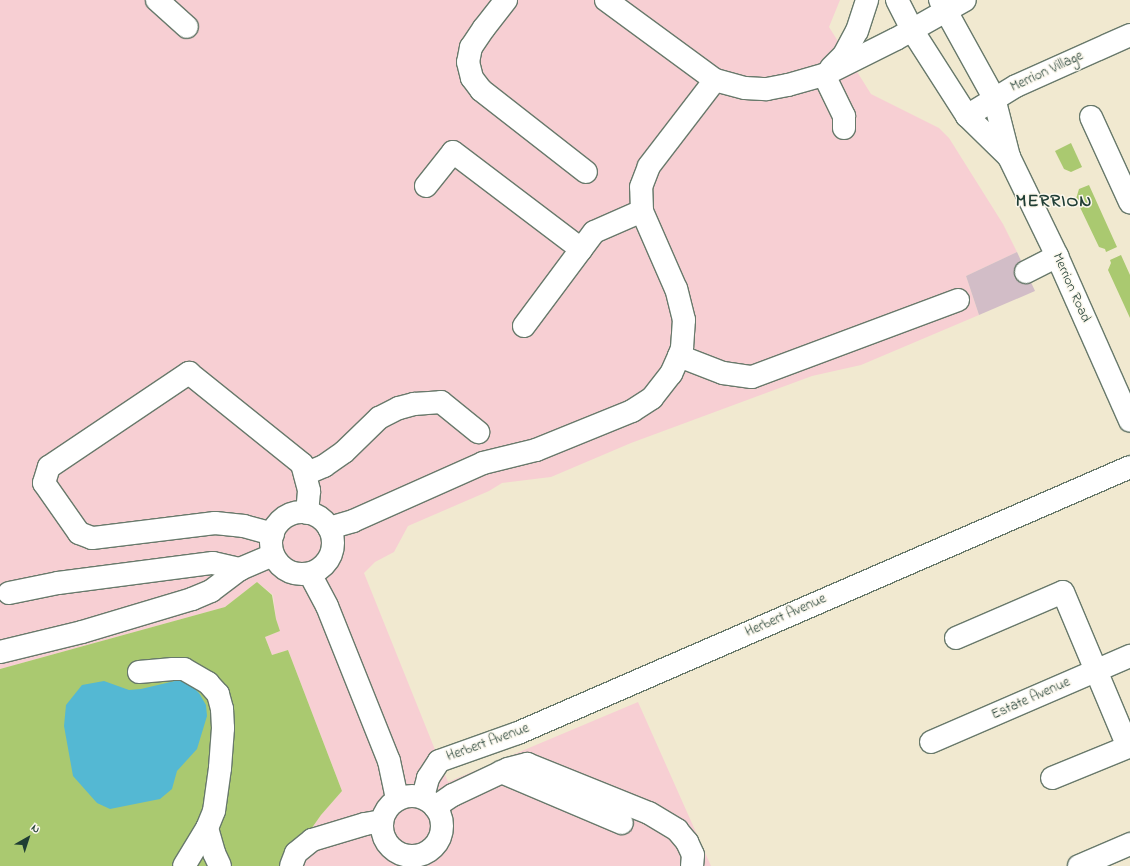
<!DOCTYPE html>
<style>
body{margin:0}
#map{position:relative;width:1130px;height:866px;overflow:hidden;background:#f1e9d0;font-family:"Indie Flower",sans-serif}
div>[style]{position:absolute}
.built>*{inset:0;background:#f7cfd3}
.industrial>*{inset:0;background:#d2bdc7}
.green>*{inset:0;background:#aac970}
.water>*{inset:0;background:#54b8d3}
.roads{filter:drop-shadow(1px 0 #68796b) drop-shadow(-1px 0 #68796b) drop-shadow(0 1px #68796b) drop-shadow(0 -1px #68796b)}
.minor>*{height:22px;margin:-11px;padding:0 11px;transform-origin:11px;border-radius:11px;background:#fff}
.minor>.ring{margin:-11px;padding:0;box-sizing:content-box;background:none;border:22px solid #fff;border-radius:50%}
.major>*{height:22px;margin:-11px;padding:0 11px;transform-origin:11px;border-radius:11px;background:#fff}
span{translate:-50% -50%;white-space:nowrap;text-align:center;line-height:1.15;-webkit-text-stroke:3px #fbf7ec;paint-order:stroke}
.street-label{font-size:14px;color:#1f3d34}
.district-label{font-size:18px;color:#1f3d34;font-weight:700;letter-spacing:1px}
.north{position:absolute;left:8px;top:818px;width:40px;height:40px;-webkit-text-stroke:3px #fbf7ec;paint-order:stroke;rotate:39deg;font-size:11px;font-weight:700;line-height:16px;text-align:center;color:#1f3d34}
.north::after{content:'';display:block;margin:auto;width:14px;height:18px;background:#1f3d34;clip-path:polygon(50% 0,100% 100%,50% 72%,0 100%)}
</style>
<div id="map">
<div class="built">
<i style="clip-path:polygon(0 0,840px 0,829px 27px,871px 94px,939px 128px,949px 138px,1003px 224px,1017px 252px,966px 276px,979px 315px,861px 365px,812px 376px,631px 443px,551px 477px,502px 483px,489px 491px,408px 526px,394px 552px,375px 562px,364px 573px,448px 782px,638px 702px,711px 866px,285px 866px,321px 815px,342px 791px,288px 650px,272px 655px,265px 637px,280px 631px,276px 619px,273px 595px,257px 582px,225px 607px,0 669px)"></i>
</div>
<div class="industrial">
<i style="clip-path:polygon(1017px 252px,1035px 291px,979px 315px,966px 276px)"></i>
</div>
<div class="green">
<i style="clip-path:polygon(1071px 143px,1082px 167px,1071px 172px,1064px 169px,1055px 151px)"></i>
<i style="clip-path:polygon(1089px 185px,1117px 247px,1106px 252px,1105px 249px,1099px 247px,1076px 199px,1079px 189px)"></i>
<i style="clip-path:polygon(1121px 255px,1130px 275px,1130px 318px,1108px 270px,1111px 263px,1110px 260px)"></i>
<i style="clip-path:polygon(257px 582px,272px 595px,276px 619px,280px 631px,265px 637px,272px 655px,288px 650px,342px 791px,321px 815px,285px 866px,0 866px,0 669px,225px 607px)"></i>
</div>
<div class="water">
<i style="clip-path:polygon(179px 680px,189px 683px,199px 693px,206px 705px,207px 716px,197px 749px,177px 771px,172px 789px,160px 799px,110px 809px,97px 803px,73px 776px,64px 726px,66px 705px,82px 685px,104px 681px,129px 690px,141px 689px)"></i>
</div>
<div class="roads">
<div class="minor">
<i style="left:157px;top:0;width:40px;rotate:42deg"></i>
<i style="left:506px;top:0;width:36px;rotate:128deg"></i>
<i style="left:484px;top:28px;width:23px;rotate:124deg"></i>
<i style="left:471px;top:47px;width:15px;rotate:101deg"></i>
<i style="left:468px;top:62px;width:16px;rotate:76deg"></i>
<i style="left:472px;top:78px;width:15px;rotate:53deg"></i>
<i style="left:481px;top:90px;width:133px;rotate:38deg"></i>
<i style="left:606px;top:0;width:135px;rotate:36.3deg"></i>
<i style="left:715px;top:80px;width:31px;rotate:15deg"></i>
<i style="left:745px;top:88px;width:22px;rotate:3deg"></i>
<i style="left:767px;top:89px;width:21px;rotate:-11deg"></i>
<i style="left:788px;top:85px;width:37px;rotate:-16deg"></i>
<i style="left:824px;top:75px;width:80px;rotate:-26.6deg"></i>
<i style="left:896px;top:39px;width:79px;rotate:-29.5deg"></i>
<i style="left:831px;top:68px;width:18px;rotate:-45deg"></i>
<i style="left:844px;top:55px;width:27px;rotate:-62deg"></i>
<i style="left:857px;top:31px;width:33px;rotate:-72deg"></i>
<i style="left:824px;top:75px;width:46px;rotate:64deg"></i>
<i style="left:844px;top:116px;width:12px;rotate:90deg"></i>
<i style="left:967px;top:116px;width:57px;rotate:-31.5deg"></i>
<i style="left:1016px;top:86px;width:125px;rotate:-24.1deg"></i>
<i style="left:1091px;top:117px;width:94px;rotate:65.4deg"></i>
<i style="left:426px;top:186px;width:43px;rotate:-51.5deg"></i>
<i style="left:453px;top:152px;width:161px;rotate:37.2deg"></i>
<i style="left:1026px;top:272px;width:35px;rotate:-27deg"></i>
<i style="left:524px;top:326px;width:117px;rotate:-53.3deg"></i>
<i style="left:594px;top:232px;width:52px;rotate:-23.6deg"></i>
<i style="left:679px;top:356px;width:47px;rotate:21.1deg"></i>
<i style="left:723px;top:373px;width:29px;rotate:8deg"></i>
<i style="left:752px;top:377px;width:220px;rotate:-20.5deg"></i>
<i style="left:305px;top:474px;width:21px;rotate:-23deg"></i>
<i style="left:324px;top:466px;width:24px;rotate:-35deg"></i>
<i style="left:344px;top:452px;width:49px;rotate:-44.2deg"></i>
<i style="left:379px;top:418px;width:22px;rotate:-27deg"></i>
<i style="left:399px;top:408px;width:16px;rotate:-15deg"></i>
<i style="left:414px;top:404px;width:27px;rotate:-4deg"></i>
<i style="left:441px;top:402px;width:48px;rotate:39deg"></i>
<i class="ring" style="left:271px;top:512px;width:40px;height:40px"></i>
<i style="left:329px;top:528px;width:25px;rotate:-16deg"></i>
<i style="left:353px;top:521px;width:142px;rotate:-24deg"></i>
<i style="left:483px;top:463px;width:55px;rotate:-13.8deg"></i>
<i style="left:536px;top:450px;width:104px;rotate:-22.1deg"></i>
<i style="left:632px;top:411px;width:24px;rotate:-33deg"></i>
<i style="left:652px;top:398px;width:31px;rotate:-52deg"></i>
<i style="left:671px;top:374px;width:20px;rotate:-66deg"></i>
<i style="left:679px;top:356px;width:9px;rotate:-69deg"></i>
<i style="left:682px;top:348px;width:28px;rotate:-86deg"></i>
<i style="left:684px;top:320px;width:32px;rotate:-104deg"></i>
<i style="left:676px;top:289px;width:85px;rotate:-113.6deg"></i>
<i style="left:642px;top:211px;width:24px;rotate:-92deg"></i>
<i style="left:641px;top:187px;width:22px;rotate:-69deg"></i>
<i style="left:649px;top:166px;width:108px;rotate:-52.5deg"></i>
<i style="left:273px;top:534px;width:30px;rotate:-165deg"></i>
<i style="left:244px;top:526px;width:29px;rotate:-174deg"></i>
<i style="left:215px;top:523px;width:124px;rotate:173deg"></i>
<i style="left:92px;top:538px;width:14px;rotate:-159deg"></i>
<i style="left:79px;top:533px;width:61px;rotate:-125deg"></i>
<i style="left:44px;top:483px;width:17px;rotate:-73deg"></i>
<i style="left:49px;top:467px;width:169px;rotate:-33.9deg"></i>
<i style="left:189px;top:373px;width:145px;rotate:38.8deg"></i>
<i style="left:302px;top:464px;width:28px;rotate:75deg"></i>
<i style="left:309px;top:491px;width:22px;rotate:95deg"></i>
<i style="left:310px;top:574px;width:36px;rotate:62deg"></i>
<i style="left:327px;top:606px;width:167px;rotate:68.2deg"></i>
<i style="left:389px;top:761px;width:39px;rotate:78deg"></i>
<i style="left:9px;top:593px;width:50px;rotate:-11.5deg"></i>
<i style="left:58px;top:583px;width:156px;rotate:-7.4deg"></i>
<i style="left:213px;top:563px;width:28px;rotate:13deg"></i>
<i style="left:956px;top:638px;width:116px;rotate:-23.3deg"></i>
<i style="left:1063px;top:592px;width:168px;rotate:67.2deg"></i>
<i style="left:1128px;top:747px;width:82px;rotate:157.8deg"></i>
<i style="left:0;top:652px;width:84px;rotate:-13.7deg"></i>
<i style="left:82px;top:632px;width:115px;rotate:-16.7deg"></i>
<i style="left:192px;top:599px;width:21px;rotate:-23deg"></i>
<i style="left:211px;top:591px;width:36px;rotate:-37deg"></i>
<i style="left:240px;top:569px;width:36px;rotate:-23deg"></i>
<i style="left:139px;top:672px;width:34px;rotate:-5deg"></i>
<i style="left:173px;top:669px;width:11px"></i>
<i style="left:184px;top:669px;width:28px;rotate:30deg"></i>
<i style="left:208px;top:683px;width:15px;rotate:48deg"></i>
<i style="left:218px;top:694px;width:16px;rotate:75deg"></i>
<i style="left:222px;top:709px;width:19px;rotate:87deg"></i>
<i style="left:223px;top:728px;width:40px;rotate:94.3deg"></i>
<i style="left:220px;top:768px;width:43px;rotate:97.9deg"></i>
<i style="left:214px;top:811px;width:18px;rotate:112deg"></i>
<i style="left:207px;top:828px;width:26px;rotate:74deg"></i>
<i style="left:214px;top:853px;width:14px;rotate:65deg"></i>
<i style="left:931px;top:742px;width:217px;rotate:-23.4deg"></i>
<i style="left:501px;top:772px;width:131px;rotate:22.9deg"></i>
<i class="ring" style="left:382px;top:796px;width:38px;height:38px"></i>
<i style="left:423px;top:797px;width:20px;rotate:-75deg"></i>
<i style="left:428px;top:778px;width:20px;rotate:-57deg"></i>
<i style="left:439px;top:761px;width:84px;rotate:-19.5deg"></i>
<i style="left:518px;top:733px;width:667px;rotate:-23.49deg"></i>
<i style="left:435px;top:807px;width:22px;rotate:-34deg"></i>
<i style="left:453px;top:795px;width:61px;rotate:-25.3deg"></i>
<i style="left:508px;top:769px;width:20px;rotate:-15deg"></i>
<i style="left:527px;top:764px;width:131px;rotate:21.9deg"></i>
<i style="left:649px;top:813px;width:33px;rotate:31deg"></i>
<i style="left:677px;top:830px;width:16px;rotate:50deg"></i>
<i style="left:687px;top:842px;width:14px;rotate:65deg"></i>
<i style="left:693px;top:855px;width:11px;rotate:95deg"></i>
<i style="left:184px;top:866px;width:44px;rotate:-58.8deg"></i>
<i style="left:291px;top:866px;width:14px;rotate:-69deg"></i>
<i style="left:296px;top:853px;width:21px;rotate:-39deg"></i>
<i style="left:312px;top:840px;width:55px;rotate:-16.8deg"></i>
<i style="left:365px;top:824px;width:17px;rotate:-10deg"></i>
<i style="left:1079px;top:866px;width:56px;rotate:-23.3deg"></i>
</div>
<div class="major">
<i style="left:897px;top:0;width:34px;rotate:63deg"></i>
<i style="left:912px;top:30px;width:102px;rotate:57.4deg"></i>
<i style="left:967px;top:116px;width:59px;rotate:44.3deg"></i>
<i style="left:940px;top:0;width:112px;rotate:61.1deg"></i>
<i style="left:994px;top:98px;width:61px;rotate:75.7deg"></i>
<i style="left:1009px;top:157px;width:110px;rotate:64.1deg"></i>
<i style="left:1057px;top:256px;width:180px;rotate:66.1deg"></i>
</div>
</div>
<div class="street-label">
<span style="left:1047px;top:72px;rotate:-25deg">Merrion Village</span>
<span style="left:1071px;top:288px;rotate:66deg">Merrion Road</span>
<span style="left:786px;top:616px;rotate:-24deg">Herbert Avenue</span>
<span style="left:1031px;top:699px;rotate:-24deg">Estate Avenue</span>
<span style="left:488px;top:743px;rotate:-20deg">Herbert Avenue</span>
</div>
<div class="district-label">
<span style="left:1054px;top:202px">MERRION</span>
</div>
<div class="north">N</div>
</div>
